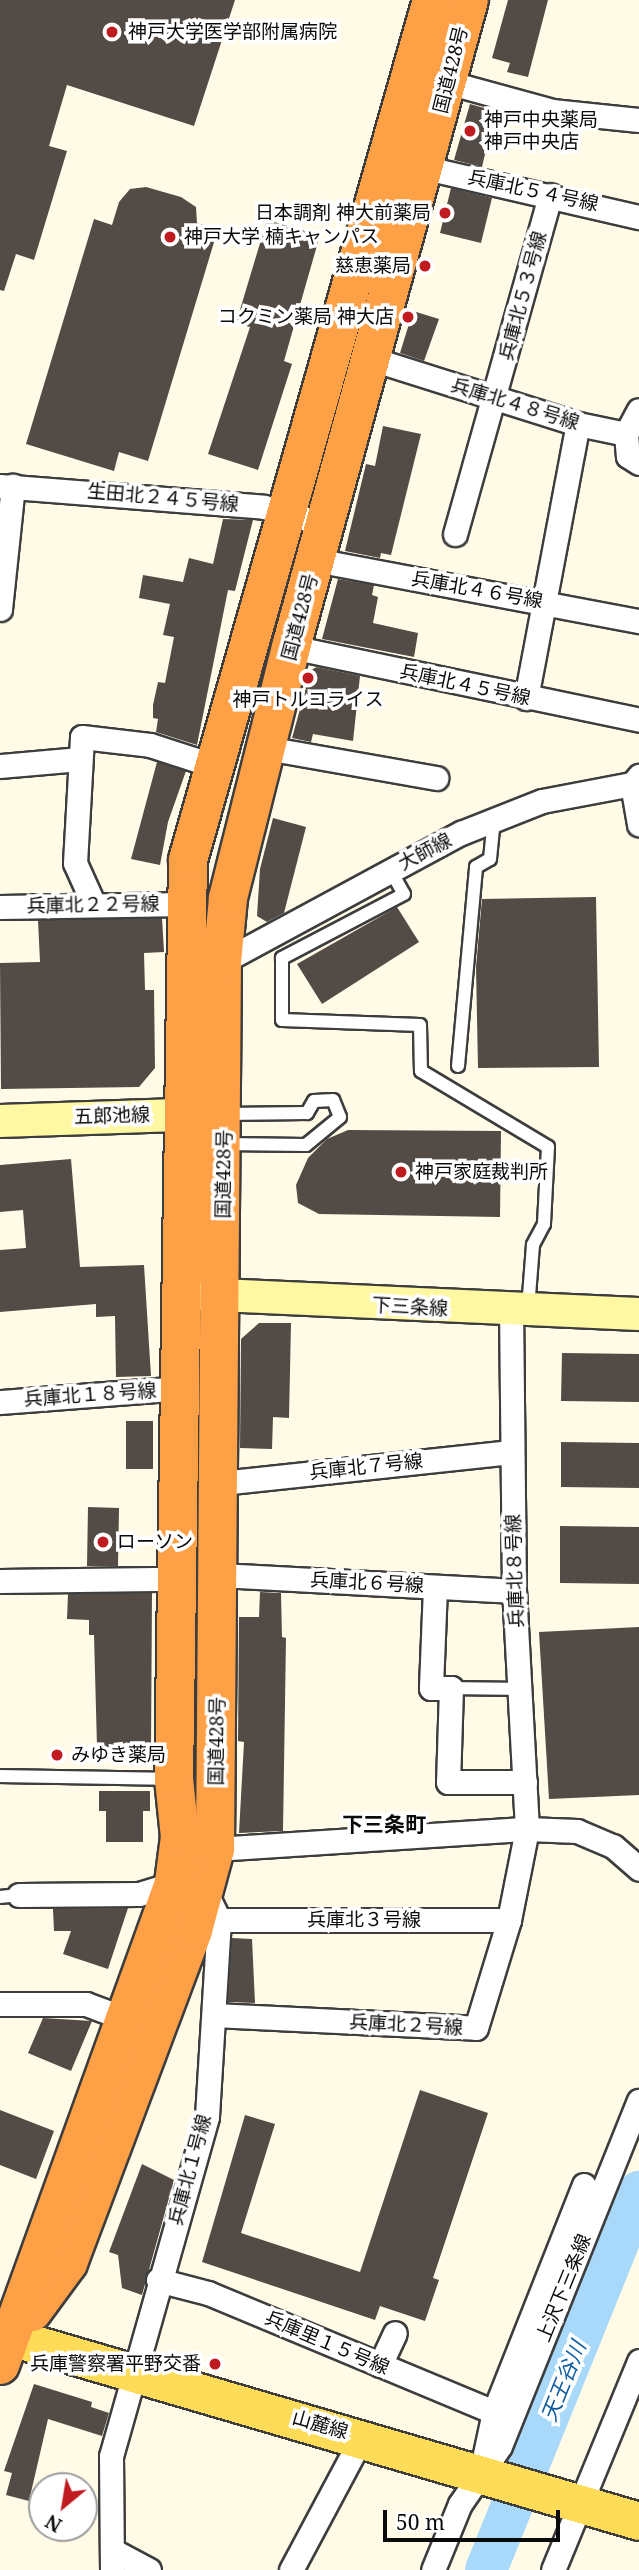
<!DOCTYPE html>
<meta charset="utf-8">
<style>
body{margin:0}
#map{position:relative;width:639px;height:2570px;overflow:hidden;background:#fffbe7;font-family:"Noto Serif","Noto Sans JP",serif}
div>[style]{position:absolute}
.river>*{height:42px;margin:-21px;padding:0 21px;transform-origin:21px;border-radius:21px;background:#a8d8fa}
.building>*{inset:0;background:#534b46}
.roads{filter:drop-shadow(2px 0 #3d3d3d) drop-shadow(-2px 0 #3d3d3d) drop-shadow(0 2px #3d3d3d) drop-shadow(0 -2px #3d3d3d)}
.lane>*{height:12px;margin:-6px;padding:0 6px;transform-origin:6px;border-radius:6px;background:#fff}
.street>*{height:23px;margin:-11.5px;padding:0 11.5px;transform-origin:11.5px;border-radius:11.5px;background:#fff}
.secondary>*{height:32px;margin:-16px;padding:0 16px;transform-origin:16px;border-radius:16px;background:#fff8a2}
.primary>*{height:37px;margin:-18.5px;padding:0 18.5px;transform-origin:18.5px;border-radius:18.5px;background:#ffdc57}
.highway>*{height:38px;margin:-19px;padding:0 19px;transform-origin:19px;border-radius:19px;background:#fda046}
.dots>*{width:19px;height:19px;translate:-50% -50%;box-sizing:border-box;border:4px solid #fff;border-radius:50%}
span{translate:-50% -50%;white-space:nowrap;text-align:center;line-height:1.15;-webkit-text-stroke:7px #fff;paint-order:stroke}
.poi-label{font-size:19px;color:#0a0a0a}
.left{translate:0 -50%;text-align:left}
.right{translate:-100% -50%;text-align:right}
.street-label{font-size:19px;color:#0a0a0a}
.neighbourhood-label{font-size:21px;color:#0a0a0a;font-weight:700}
.water-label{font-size:21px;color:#0e5ca1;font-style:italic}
.north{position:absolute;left:28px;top:2472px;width:70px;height:70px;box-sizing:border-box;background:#fff;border:2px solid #9d9d9d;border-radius:50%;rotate:210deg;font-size:19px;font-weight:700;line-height:28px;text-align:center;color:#0a0a0a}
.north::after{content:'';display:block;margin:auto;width:24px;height:32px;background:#c01b1e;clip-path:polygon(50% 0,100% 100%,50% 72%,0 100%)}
.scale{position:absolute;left:383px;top:2510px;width:177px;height:32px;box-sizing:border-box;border:4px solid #0a0a0a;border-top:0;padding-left:9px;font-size:21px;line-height:24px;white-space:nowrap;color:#0a0a0a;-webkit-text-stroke:5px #fff;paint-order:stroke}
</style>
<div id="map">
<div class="river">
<i style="left:486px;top:2570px;width:408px;rotate:-68deg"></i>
</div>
<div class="building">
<i style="clip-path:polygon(0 0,235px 0,194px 126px,67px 85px,49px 146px,67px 151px,34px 260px,16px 254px,4px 291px,0 290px)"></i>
<i style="clip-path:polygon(508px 0,548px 0,528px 77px,507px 72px,510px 63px,492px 58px)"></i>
<i style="clip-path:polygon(470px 104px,495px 111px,482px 167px,454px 160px)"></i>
<i style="clip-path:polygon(146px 187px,181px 197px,196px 207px,197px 223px,218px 229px,148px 461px,119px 452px,114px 471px,26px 444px,94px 219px,112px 225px,119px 202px,130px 189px)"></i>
<i style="clip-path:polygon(451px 188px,492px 198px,481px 243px,440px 233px)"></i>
<i style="clip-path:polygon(267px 220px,320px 235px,284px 361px,292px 364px,258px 470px,208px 454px,250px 327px,236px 323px)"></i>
<i style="clip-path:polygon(413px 311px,439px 319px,424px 361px,400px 353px)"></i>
<i style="clip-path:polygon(383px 426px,421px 434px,391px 555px,381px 553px,380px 558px,345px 551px,366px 464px,375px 466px)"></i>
<i style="clip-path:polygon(223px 519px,253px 520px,235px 591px,228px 590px,197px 745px,156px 732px,158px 719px,153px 718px,153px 705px,158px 682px,165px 683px,174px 637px,163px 635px,170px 604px,139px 598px,143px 575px,183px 582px,189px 558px,213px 564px)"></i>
<i style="clip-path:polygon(338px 579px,374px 585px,372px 595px,378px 597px,373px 623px,418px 633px,414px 657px,322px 639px)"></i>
<i style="clip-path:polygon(317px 667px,360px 676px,353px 741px,313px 734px,311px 742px,292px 738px,311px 670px)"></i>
<i style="clip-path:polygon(157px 762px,186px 771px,168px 822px,160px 865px,131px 859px)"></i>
<i style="clip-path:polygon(273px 818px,306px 827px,284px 913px,267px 922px,257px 916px,260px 869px)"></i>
<i style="clip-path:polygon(596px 897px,599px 1067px,478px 1068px,476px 967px,482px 899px)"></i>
<i style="clip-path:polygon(397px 907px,419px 942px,322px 1004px,297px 964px)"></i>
<i style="clip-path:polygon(162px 918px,164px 952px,144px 953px,145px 990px,154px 990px,155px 1068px,139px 1087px,1px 1089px,0 963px,40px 962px,38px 920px)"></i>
<i style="clip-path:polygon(348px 1130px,501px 1131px,500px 1217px,319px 1214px,298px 1203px,296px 1185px,308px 1158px,327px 1139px)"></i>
<i style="clip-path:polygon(71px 1159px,80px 1267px,144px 1265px,151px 1376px,116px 1377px,115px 1316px,96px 1317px,96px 1304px,0 1312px,0 1250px,26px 1248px,23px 1210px,0 1212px,0 1165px)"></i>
<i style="clip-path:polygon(259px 1323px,291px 1323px,289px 1418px,273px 1417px,272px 1449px,240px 1448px,241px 1339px)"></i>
<i style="clip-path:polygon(562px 1353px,639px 1354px,639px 1402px,561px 1401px)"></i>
<i style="clip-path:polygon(126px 1421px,153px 1421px,153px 1469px,126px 1469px)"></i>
<i style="clip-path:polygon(561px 1442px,639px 1443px,639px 1488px,561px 1487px)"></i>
<i style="clip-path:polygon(88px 1507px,119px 1508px,118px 1566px,87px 1566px)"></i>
<i style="clip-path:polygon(560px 1526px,639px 1527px,639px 1584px,560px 1583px)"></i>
<i style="clip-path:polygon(260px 1592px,281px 1593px,282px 1637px,286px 1638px,283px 1831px,239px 1833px,244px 1742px,238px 1741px,239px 1617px,259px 1617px)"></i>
<i style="clip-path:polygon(152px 1593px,151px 1748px,97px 1747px,94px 1635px,89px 1635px,89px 1620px,67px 1619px,68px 1594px)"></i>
<i style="clip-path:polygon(639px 1627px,639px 1795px,549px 1799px,539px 1632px)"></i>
<i style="clip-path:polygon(99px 1791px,150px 1791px,150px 1811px,143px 1811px,143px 1842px,106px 1842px,106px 1811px,99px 1811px)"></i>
<i style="clip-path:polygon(128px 1908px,108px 1969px,63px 1954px,71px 1931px,54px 1931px,53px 1909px)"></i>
<i style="clip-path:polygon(232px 1938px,252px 1939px,255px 2003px,228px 2002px)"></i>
<i style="clip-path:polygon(43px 2018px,92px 2021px,71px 2071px,28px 2053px)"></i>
<i style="clip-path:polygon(420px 2090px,488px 2113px,433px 2278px,439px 2280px,425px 2321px,380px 2306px,375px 2320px,202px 2262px,245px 2115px,275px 2124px,241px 2233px,360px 2272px)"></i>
<i style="clip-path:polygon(0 2110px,54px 2131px,36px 2179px,0 2165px)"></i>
<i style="clip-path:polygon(142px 2164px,174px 2180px,142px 2295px,122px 2288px,118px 2255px,109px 2252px)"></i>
<i style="clip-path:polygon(34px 2384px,92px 2402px,91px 2407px,109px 2413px,102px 2436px,48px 2419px,29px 2501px,6px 2495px,12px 2473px,4px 2471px)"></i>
</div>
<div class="roads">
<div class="lane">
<i style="left:391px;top:871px;width:26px;rotate:61deg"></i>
<i style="left:404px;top:894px;width:138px;rotate:152.3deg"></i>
<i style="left:282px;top:958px;width:62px;rotate:90deg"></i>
<i style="left:282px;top:1020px;width:138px;rotate:2.1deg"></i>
<i style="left:420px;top:1025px;width:46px;rotate:88.8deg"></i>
<i style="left:421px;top:1071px;width:148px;rotate:30.9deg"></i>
<i style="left:548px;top:1147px;width:77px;rotate:93deg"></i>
<i style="left:544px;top:1224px;width:24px;rotate:118deg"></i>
<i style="left:533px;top:1245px;width:64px;rotate:94.5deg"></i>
<i style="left:458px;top:1066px;width:200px;rotate:-84.8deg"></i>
<i style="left:476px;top:867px;width:16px;rotate:-30deg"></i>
<i style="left:490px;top:859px;width:40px;rotate:-84.3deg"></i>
<i style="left:224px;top:1144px;width:82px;rotate:0.7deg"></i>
<i style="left:306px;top:1145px;width:44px;rotate:-39.5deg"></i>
<i style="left:340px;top:1117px;width:18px;rotate:-112deg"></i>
<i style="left:333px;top:1100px;width:19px;rotate:177deg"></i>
<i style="left:314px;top:1101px;width:14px;rotate:120deg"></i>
<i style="left:307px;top:1113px;width:82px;rotate:179.3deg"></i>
<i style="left:451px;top:1688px;width:69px;rotate:0.8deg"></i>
<i style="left:0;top:1776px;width:171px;rotate:1deg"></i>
<i style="left:0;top:1897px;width:19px;rotate:-6deg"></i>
</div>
<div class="street">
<i style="left:447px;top:82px;width:109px;rotate:15.4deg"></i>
<i style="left:552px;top:111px;width:87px;rotate:5.9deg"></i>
<i style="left:426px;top:168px;width:219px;rotate:13deg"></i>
<i style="left:372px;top:359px;width:216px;rotate:17.5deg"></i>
<i style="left:578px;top:424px;width:49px;rotate:11.8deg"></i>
<i style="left:626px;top:434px;width:22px;rotate:85deg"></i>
<i style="left:628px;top:456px;width:13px;rotate:32deg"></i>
<i style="left:626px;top:434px;width:27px;rotate:-62deg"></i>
<i style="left:0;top:486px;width:265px;rotate:4.5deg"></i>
<i style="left:264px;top:507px;width:62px;rotate:15.8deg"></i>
<i style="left:455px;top:534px;width:352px;rotate:-74.3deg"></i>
<i style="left:315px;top:560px;width:330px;rotate:10.7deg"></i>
<i style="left:0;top:609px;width:124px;rotate:-84deg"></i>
<i style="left:291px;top:647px;width:356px;rotate:11.8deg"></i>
<i style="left:526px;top:698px;width:279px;rotate:-79.3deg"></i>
<i style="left:266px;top:748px;width:173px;rotate:10deg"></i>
<i style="left:0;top:766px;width:80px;rotate:-5deg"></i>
<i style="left:632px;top:784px;width:41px;rotate:80.1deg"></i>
<i style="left:94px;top:905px;width:46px;rotate:-114.3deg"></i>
<i style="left:75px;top:863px;width:126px;rotate:-86.8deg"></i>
<i style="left:82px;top:737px;width:68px;rotate:6.7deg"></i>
<i style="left:150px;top:745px;width:65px;rotate:17.9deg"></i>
<i style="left:0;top:907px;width:186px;rotate:-0.9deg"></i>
<i style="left:222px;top:962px;width:272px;rotate:-28.4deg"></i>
<i style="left:461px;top:833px;width:87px;rotate:-21.6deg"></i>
<i style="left:542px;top:801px;width:92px;rotate:-10.7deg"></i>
<i style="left:632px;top:784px;width:11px;rotate:-49deg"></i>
<i style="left:0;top:1402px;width:181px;rotate:-4.4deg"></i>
<i style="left:221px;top:1483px;width:292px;rotate:-6.1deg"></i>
<i style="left:220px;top:1575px;width:294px;rotate:3.1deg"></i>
<i style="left:0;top:1581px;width:176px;rotate:-0.7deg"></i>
<i style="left:435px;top:1587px;width:101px;rotate:92.3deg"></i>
<i style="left:431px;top:1688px;width:20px"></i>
<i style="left:451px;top:1688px;width:94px;rotate:91.8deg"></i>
<i style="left:448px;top:1782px;width:77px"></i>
<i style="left:215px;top:1849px;width:313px;rotate:-3.7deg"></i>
<i style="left:527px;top:1829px;width:50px;rotate:2.3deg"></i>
<i style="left:577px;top:1831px;width:39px;rotate:23deg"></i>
<i style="left:613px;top:1846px;width:35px;rotate:41deg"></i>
<i style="left:19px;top:1895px;width:120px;rotate:-0.5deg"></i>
<i style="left:139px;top:1894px;width:37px;rotate:-17deg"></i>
<i style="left:174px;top:1883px;width:31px;rotate:11deg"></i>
<i style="left:204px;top:1889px;width:34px;rotate:64deg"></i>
<i style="left:219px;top:1920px;width:197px;rotate:93.5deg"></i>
<i style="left:207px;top:2117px;width:352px;rotate:105.8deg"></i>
<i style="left:111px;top:2456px;width:114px;rotate:89.5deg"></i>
<i style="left:219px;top:1920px;width:290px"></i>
<i style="left:0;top:2004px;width:86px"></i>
<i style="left:86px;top:2004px;width:43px;rotate:20.6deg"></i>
<i style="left:214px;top:2015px;width:262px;rotate:2.8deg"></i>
<i style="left:476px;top:2028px;width:113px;rotate:-73deg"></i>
<i style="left:509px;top:1920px;width:93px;rotate:-78.8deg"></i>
<i style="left:527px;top:1829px;width:238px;rotate:-93.1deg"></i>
<i style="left:514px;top:1591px;width:279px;rotate:-90.6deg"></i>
<i style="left:158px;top:2280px;width:52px;rotate:14.6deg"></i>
<i style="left:208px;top:2293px;width:310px;rotate:22.6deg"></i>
<i style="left:380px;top:2365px;width:35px;rotate:-65deg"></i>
<i style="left:482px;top:2468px;width:57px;rotate:-77.9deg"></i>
<i style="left:494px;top:2412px;width:244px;rotate:-68.4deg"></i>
<i style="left:112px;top:2550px;width:42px;rotate:28.4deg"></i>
<i style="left:291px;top:2570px;width:151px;rotate:-61.9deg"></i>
<i style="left:433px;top:2570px;width:71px;rotate:-67.8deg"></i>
<i style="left:460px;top:2504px;width:70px;rotate:-55.4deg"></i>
<i style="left:500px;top:2446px;width:372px;rotate:-68.1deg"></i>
<i style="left:553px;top:2570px;width:226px;rotate:-67.6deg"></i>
</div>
<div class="secondary">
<i style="left:0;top:1121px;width:208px;rotate:-1.9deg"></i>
<i style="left:197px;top:1294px;width:442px;rotate:2.6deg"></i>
</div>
<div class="primary">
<i style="left:0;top:2334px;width:666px;rotate:16.31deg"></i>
</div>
<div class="highway">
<i style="left:32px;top:2312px;width:61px;rotate:-53.7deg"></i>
<i style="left:68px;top:2263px;width:356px;rotate:-69.4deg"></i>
<i style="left:193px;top:1930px;width:84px;rotate:-74.8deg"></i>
<i style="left:215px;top:1849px;width:887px;rotate:-89.55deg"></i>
<i style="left:222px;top:962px;width:64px;rotate:-84.6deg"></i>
<i style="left:228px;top:898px;width:259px;rotate:-75.9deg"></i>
<i style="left:291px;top:647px;width:671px;rotate:-74.62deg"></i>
<i style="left:0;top:2365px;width:512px;rotate:-70.15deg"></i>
<i style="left:174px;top:1883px;width:46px;rotate:-82.6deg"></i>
<i style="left:180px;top:1837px;width:58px;rotate:-95.9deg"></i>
<i style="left:174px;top:1779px;width:919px;rotate:-89.13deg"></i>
<i style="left:188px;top:860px;width:894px;rotate:-74.16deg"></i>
</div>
</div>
<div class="dots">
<i style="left:112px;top:32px;background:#c01b1e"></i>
<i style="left:470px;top:131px;background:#c01b1e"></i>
<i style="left:445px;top:213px;background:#c01b1e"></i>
<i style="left:170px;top:237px;background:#c01b1e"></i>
<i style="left:425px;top:266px;background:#c01b1e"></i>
<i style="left:408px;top:317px;background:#c01b1e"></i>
<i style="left:308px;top:678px;background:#c01b1e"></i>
<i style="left:401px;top:1172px;background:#c01b1e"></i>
<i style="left:103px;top:1542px;background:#c01b1e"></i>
<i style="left:57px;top:1755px;background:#c01b1e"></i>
<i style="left:215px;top:2364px;background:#c01b1e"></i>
</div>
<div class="poi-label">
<span class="left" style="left:128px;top:32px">神戸大学医学部附属病院</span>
<span class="left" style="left:484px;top:131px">神戸中央薬局<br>神戸中央店</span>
<span class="right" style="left:431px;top:213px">日本調剤 神大前薬局</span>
<span class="left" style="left:184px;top:237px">神戸大学 楠キャンパス</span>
<span class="right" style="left:411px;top:266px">慈恵薬局</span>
<span class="right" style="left:394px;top:317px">コクミン薬局 神大店</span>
<span style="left:308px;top:700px">神戸トルコライス</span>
<span class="left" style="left:415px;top:1172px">神戸家庭裁判所</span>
<span class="left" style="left:117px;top:1542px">ローソン</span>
<span class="left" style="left:71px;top:1755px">みゆき薬局</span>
<span class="right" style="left:201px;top:2364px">兵庫警察署平野交番</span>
</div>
<div class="street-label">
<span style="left:451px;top:70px;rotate:-76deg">国道428号</span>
<span style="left:533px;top:191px;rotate:12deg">兵庫北５４号線</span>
<span style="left:523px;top:296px;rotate:-75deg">兵庫北５３号線</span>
<span style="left:515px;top:404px;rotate:17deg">兵庫北４８号線</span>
<span style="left:163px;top:498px;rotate:5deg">生田北２４５号線</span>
<span style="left:477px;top:590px;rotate:10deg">兵庫北４６号線</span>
<span style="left:300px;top:617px;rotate:-75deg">国道428号</span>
<span style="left:465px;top:685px;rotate:12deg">兵庫北４５号線</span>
<span style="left:425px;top:852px;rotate:-28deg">大師線</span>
<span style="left:93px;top:905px;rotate:-1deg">兵庫北２２号線</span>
<span style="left:112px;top:1116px;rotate:-2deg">五郎池線</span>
<span style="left:224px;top:1174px;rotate:-89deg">国道428号</span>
<span style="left:410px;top:1307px;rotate:3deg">下三条線</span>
<span style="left:90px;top:1395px;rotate:-4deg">兵庫北１８号線</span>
<span style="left:366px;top:1467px;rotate:-6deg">兵庫北７号線</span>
<span style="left:515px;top:1571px;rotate:-92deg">兵庫北８号線</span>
<span style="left:367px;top:1583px;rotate:3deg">兵庫北６号線</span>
<span style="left:217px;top:1741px;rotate:-89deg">国道428号</span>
<span style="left:364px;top:1920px">兵庫北３号線</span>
<span style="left:406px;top:2025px;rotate:3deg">兵庫北２号線</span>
<span style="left:190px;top:2170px;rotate:-75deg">兵庫北１号線</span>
<span style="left:564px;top:2288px;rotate:-68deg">上沢下三条線</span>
<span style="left:327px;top:2343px;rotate:23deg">兵庫里１５号線</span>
<span style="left:320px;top:2425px;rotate:16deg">山麓線</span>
</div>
<div class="neighbourhood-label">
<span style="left:384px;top:1824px">下三条町</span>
</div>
<div class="water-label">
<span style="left:563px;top:2381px;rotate:-68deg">天王谷川</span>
</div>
<div class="north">N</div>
<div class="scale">50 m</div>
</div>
